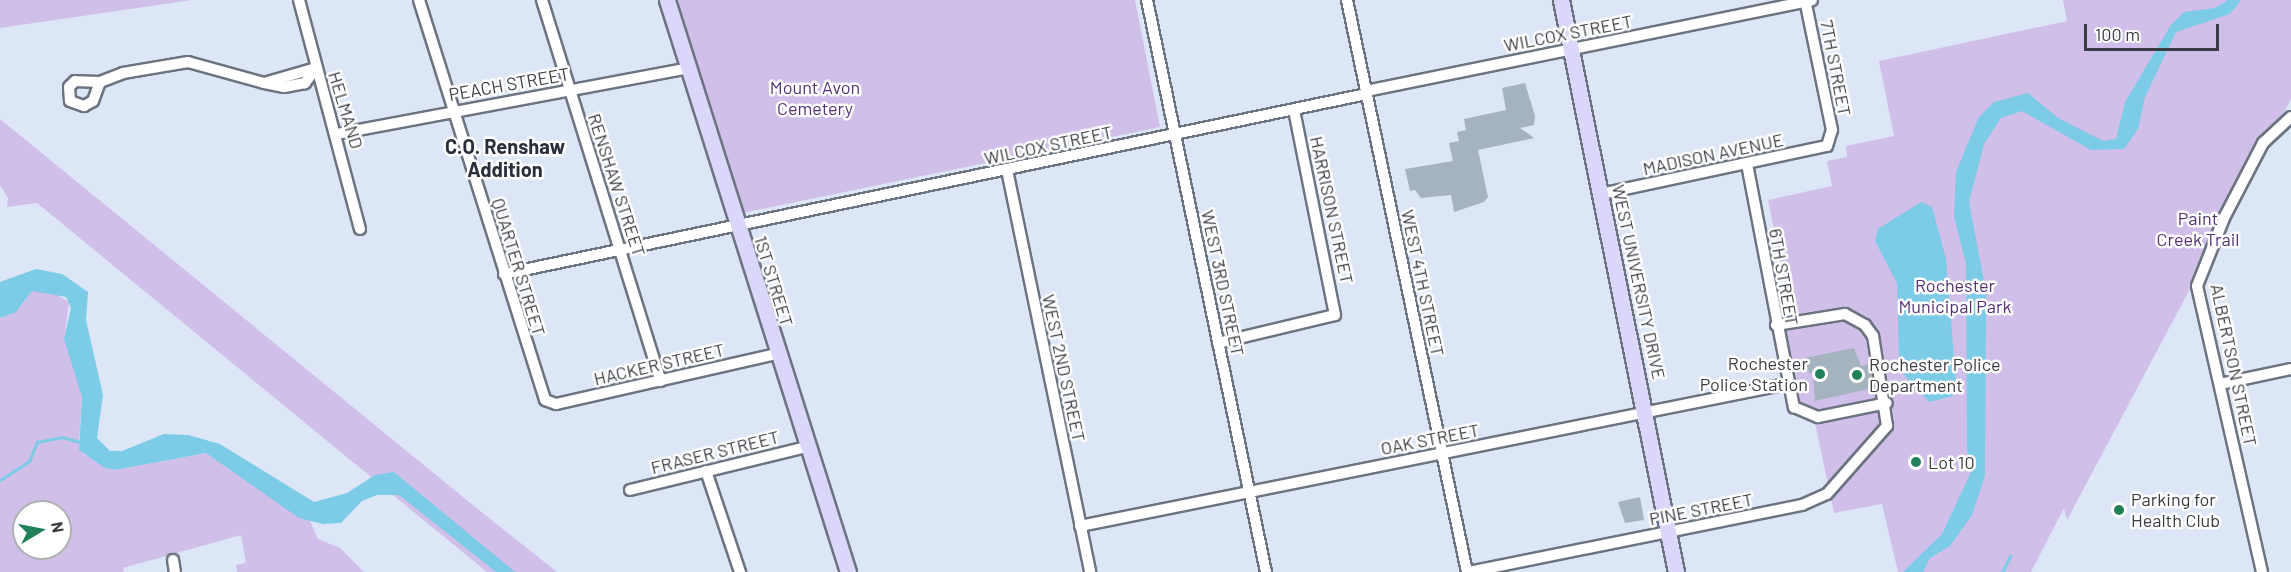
<!DOCTYPE html>
<style>
body{margin:0}
#map{position:relative;width:2291px;height:572px;overflow:hidden;background:#dde6f6;font-family:Barlow,sans-serif}
div>[style]{position:absolute}
.green>*{inset:0;background:#d0bfe8}
.water>*{inset:0;background:#7ccbe7}
.stream>*{height:3px;margin:-1.5px;padding:0 1.5px;transform-origin:1.5px;border-radius:1.5px;background:#7ccbe7}
.building>*{inset:0;background:#a5b3bf}
.roads{filter:drop-shadow(2px 0 #6c7381) drop-shadow(-2px 0 #6c7381) drop-shadow(0 2px #6c7381) drop-shadow(0 -2px #6c7381)}
.street>*{height:10px;margin:-5px;padding:0 5px;transform-origin:5px;border-radius:5px;background:#fff}
.secondary>*{height:15px;margin:-7.5px;padding:0 7.5px;transform-origin:7.5px;border-radius:7.5px;background:#dad7fb}
.dots>*{width:16px;height:16px;translate:-50% -50%;box-sizing:border-box;border:3px solid #fff;border-radius:50%}
span{translate:-50% -50%;white-space:nowrap;text-align:center;line-height:1.15;-webkit-text-stroke:5px #fff;paint-order:stroke}
.street-label{font-size:18px;color:#393c42}
.park-label{font-size:18px;color:#543177}
.poi-label{font-size:18px;color:#393c42}
.right{translate:-100% -50%;text-align:right}
.left{translate:0 -50%;text-align:left}
.neighbourhood-label{font-size:20px;color:#292f3b;font-weight:700}
.north{position:absolute;left:12px;top:500px;width:60px;height:60px;box-sizing:border-box;background:#fff;border:2px solid #b0b1b3;border-radius:50%;rotate:80deg;font-size:16px;font-weight:700;line-height:24px;text-align:center;color:#393c42}
.north::after{content:'';display:block;margin:auto;width:21px;height:27px;background:#208058;clip-path:polygon(50% 0,100% 100%,50% 72%,0 100%)}
.scale{position:absolute;left:2084px;top:24px;width:135px;height:27px;box-sizing:border-box;border:3px solid #393c42;border-top:0;padding-left:8px;font-size:18px;line-height:21px;white-space:nowrap;color:#393c42;-webkit-text-stroke:4px #fff;paint-order:stroke}
</style>
<div id="map">
<div class="green">
<i style="clip-path:polygon(0 0,192px 0,0 28px)"></i>
<i style="clip-path:polygon(678px 0,1135px 0,1160px 127px,742px 213px)"></i>
<i style="clip-path:polygon(2063px 0,2291px 0,2291px 99px,2067px 520px,2064px 508px,2031px 572px,1898px 572px,1882px 504px,1834px 513px,1813px 413px,1797px 403px,1784px 332px,1794px 327px,1768px 200px,1832px 186px,1827px 161px,1847px 157px,1846px 146px,1894px 136px,1879px 61px,2067px 21px)"></i>
<i style="clip-path:polygon(0 119px,474px 506px,557px 572px,487px 572px,37px 203px,7px 207px,8px 198px,0 185px)"></i>
<i style="clip-path:polygon(evenodd,32px 291px,52px 292px,69px 302px,65px 334px,82px 397px,79px 442px,82px 453px,115px 470px,206px 453px,310px 521px,318px 539px,340px 548px,364px 572px,237px 572px,236px 565px,246px 563px,241px 535px,123px 568px,124px 572px,0 572px,0 318px,22px 305px,32px 291px,24px 512px,60px 512px,60px 548px,24px 548px,24px 512px)"></i>
</div>
<div class="water">
<i style="clip-path:polygon(2228px 0,2241px 0,2230px 14px,2176px 32px,2145px 97px,2138px 129px,2124px 149px,2091px 150px,2022px 111px,2001px 118px,1984px 144px,1969px 202px,1986px 292px,1985px 476px,1972px 515px,1950px 546px,1930px 558px,1923px 572px,1903px 572px,1942px 534px,1973px 468px,1967px 451px,1966px 263px,1954px 217px,1956px 172px,1979px 117px,1994px 102px,2028px 93px,2058px 118px,2103px 141px,2116px 139px,2125px 102px,2171px 25px,2184px 12px,2215px 8px)"></i>
<i style="clip-path:polygon(1921px 202px,1932px 207px,1946px 259px,1956px 382px,1953px 396px,1929px 402px,1905px 376px,1899px 358px,1897px 283px,1875px 241px,1878px 229px)"></i>
<i style="clip-path:polygon(36px 269px,62px 274px,88px 292px,86px 320px,103px 395px,97px 438px,110px 451px,122px 451px,164px 434px,188px 435px,220px 444px,314px 502px,347px 493px,375px 475px,394px 472px,515px 572px,496px 572px,399px 495px,377px 495px,362px 501px,341px 523px,323px 524px,299px 518px,206px 453px,115px 470px,105px 468px,79px 450px,82px 397px,64px 339px,71px 308px,66px 297px,32px 291px,16px 312px,0 318px,0 282px)"></i>
</div>
<div class="stream">
<i style="left:0;top:480px;width:35px;rotate:-33deg"></i>
<i style="left:29px;top:461px;width:21px;rotate:-67deg"></i>
<i style="left:37px;top:442px;width:25px;rotate:-11deg"></i>
<i style="left:62px;top:437px;width:18px;rotate:16deg"></i>
<i style="left:2002px;top:572px;width:18px;rotate:-63deg"></i>
</div>
<div class="building">
<i style="clip-path:polygon(1525px 83px,1535px 116px,1534px 125px,1520px 128px,1534px 138px,1478px 150px,1488px 197px,1484px 202px,1454px 212px,1451px 195px,1421px 198px,1415px 190px,1410px 191px,1405px 169px,1453px 161px,1449px 143px,1459px 141px,1457px 132px,1466px 130px,1464px 119px,1506px 110px,1502px 88px)"></i>
<i style="clip-path:polygon(1854px 348px,1861px 366px,1870px 364px,1873px 388px,1815px 401px,1813px 373px,1809px 373px,1805px 358px)"></i>
<i style="clip-path:polygon(1640px 497px,1644px 520px,1625px 523px,1618px 502px)"></i>
</div>
<div class="roads">
<div class="street">
<i style="left:299px;top:0;width:237px;rotate:75.1deg"></i>
<i style="left:419px;top:0;width:419px;rotate:72.5deg"></i>
<i style="left:545px;top:400px;width:12px;rotate:20deg"></i>
<i style="left:556px;top:404px;width:226px;rotate:-12.8deg"></i>
<i style="left:542px;top:0;width:399px;rotate:72.7deg"></i>
<i style="left:1147px;top:0;width:584px;rotate:78.25deg"></i>
<i style="left:1347px;top:0;width:584px;rotate:78.15deg"></i>
<i style="left:316px;top:68px;width:19px;rotate:126deg"></i>
<i style="left:305px;top:83px;width:21px;rotate:169deg"></i>
<i style="left:284px;top:87px;width:20px;rotate:-169deg"></i>
<i style="left:264px;top:83px;width:54px;rotate:-16.1deg"></i>
<i style="left:100px;top:82px;width:25px;rotate:-178deg"></i>
<i style="left:75px;top:81px;width:8px;rotate:135deg"></i>
<i style="left:69px;top:87px;width:14px;rotate:86deg"></i>
<i style="left:70px;top:101px;width:15px;rotate:20deg"></i>
<i style="left:84px;top:106px;width:10px;rotate:-29deg"></i>
<i style="left:93px;top:101px;width:20px;rotate:-70deg"></i>
<i style="left:100px;top:82px;width:25px;rotate:-21deg"></i>
<i style="left:123px;top:73px;width:66px;rotate:-9.6deg"></i>
<i style="left:188px;top:62px;width:79px;rotate:15.4deg"></i>
<i style="left:1366px;top:91px;width:455px;rotate:-11.5deg"></i>
<i style="left:337px;top:134px;width:357px;rotate:-10.6deg"></i>
<i style="left:1747px;top:164px;width:248px;rotate:79.1deg"></i>
<i style="left:1794px;top:407px;width:26px;rotate:23deg"></i>
<i style="left:1818px;top:417px;width:70px;rotate:-11.5deg"></i>
<i style="left:1007px;top:170px;width:410px;rotate:78.3deg"></i>
<i style="left:1601px;top:194px;width:231px;rotate:-12deg"></i>
<i style="left:1827px;top:146px;width:17px;rotate:-73deg"></i>
<i style="left:1832px;top:130px;width:133px;rotate:-101.7deg"></i>
<i style="left:504px;top:274px;width:881px;rotate:-11.79deg"></i>
<i style="left:1218px;top:343px;width:120px;rotate:-13.5deg"></i>
<i style="left:1335px;top:315px;width:209px;rotate:-101.3deg"></i>
<i style="left:2220px;top:384px;width:73px;rotate:-11.9deg"></i>
<i style="left:706px;top:471px;width:107px;rotate:71.4deg"></i>
<i style="left:630px;top:490px;width:182px;rotate:-13.7deg"></i>
<i style="left:1080px;top:526px;width:721px;rotate:-11.36deg"></i>
<i style="left:173px;top:560px;width:12px;rotate:81deg"></i>
<i style="left:1469px;top:572px;width:340px;rotate:-11.4deg"></i>
<i style="left:1802px;top:505px;width:27px;rotate:-24deg"></i>
<i style="left:1827px;top:494px;width:91px;rotate:-48.6deg"></i>
<i style="left:1887px;top:426px;width:91px;rotate:-98.8deg"></i>
<i style="left:1873px;top:336px;width:14px;rotate:-126deg"></i>
<i style="left:1865px;top:325px;width:23px;rotate:-151deg"></i>
<i style="left:1845px;top:314px;width:70px;rotate:170.9deg"></i>
<i style="left:2262px;top:572px;width:293px;rotate:-102.8deg"></i>
<i style="left:2197px;top:286px;width:73px;rotate:-68.3deg"></i>
<i style="left:2224px;top:218px;width:85px;rotate:-62.5deg"></i>
<i style="left:2263px;top:143px;width:38px;rotate:-43deg"></i>
</div>
<div class="secondary">
<i style="left:667px;top:0;width:600px;rotate:72.44deg"></i>
<i style="left:1561px;top:0;width:583px;rotate:78.63deg"></i>
</div>
</div>
<div class="dots">
<i style="left:1820px;top:374px;background:#208058"></i>
<i style="left:1857px;top:375px;background:#208058"></i>
<i style="left:1916px;top:462px;background:#208058"></i>
<i style="left:2119px;top:510px;background:#208058"></i>
</div>
<div class="street-label">
<span style="left:1568px;top:33px;rotate:-11deg">WILCOX STREET</span>
<span style="left:1836px;top:68px;rotate:79deg">7TH STREET</span>
<span style="left:509px;top:84px;rotate:-10deg">PEACH STREET</span>
<span style="left:346px;top:110px;rotate:73deg">HELMAND</span>
<span style="left:1048px;top:145px;rotate:-12deg">WILCOX STREET</span>
<span style="left:1713px;top:154px;rotate:-12deg">MADISON AVENUE</span>
<span style="left:617px;top:185px;rotate:72deg">RENSHAW STREET</span>
<span style="left:1332px;top:210px;rotate:78deg">HARRISON STREET</span>
<span style="left:519px;top:267px;rotate:73deg">QUARTER STREET</span>
<span style="left:1784px;top:277px;rotate:80deg">6TH STREET</span>
<span style="left:774px;top:281px;rotate:73deg">1ST STREET</span>
<span style="left:1639px;top:282px;rotate:78deg">WEST UNIVERSITY DRIVE</span>
<span style="left:1223px;top:283px;rotate:78deg">WEST 3RD STREET</span>
<span style="left:1423px;top:283px;rotate:78deg">WEST 4TH STREET</span>
<span style="left:659px;top:364px;rotate:-13deg">HACKER STREET</span>
<span style="left:2234px;top:365px;rotate:78deg">ALBERTSON STREET</span>
<span style="left:1064px;top:368px;rotate:78deg">WEST 2ND STREET</span>
<span style="left:1430px;top:439px;rotate:-11deg">OAK STREET</span>
<span style="left:715px;top:452px;rotate:-14deg">FRASER STREET</span>
<span style="left:1701px;top:509px;rotate:-11deg">PINE STREET</span>
</div>
<div class="park-label">
<span style="left:815px;top:98px">Mount Avon<br>Cemetery</span>
<span style="left:2198px;top:229px">Paint<br>Creek Trail</span>
<span style="left:1955px;top:296px">Rochester<br>Municipal Park</span>
</div>
<div class="poi-label">
<span class="right" style="left:1808px;top:374px">Rochester<br>Police Station</span>
<span class="left" style="left:1869px;top:375px">Rochester Police<br>Department</span>
<span class="left" style="left:1928px;top:462px">Lot 10</span>
<span class="left" style="left:2131px;top:510px">Parking for<br>Health Club</span>
</div>
<div class="neighbourhood-label">
<span style="left:505px;top:158px">C.O. Renshaw<br>Addition</span>
</div>
<div class="north">N</div>
<div class="scale">100 m</div>
</div>
